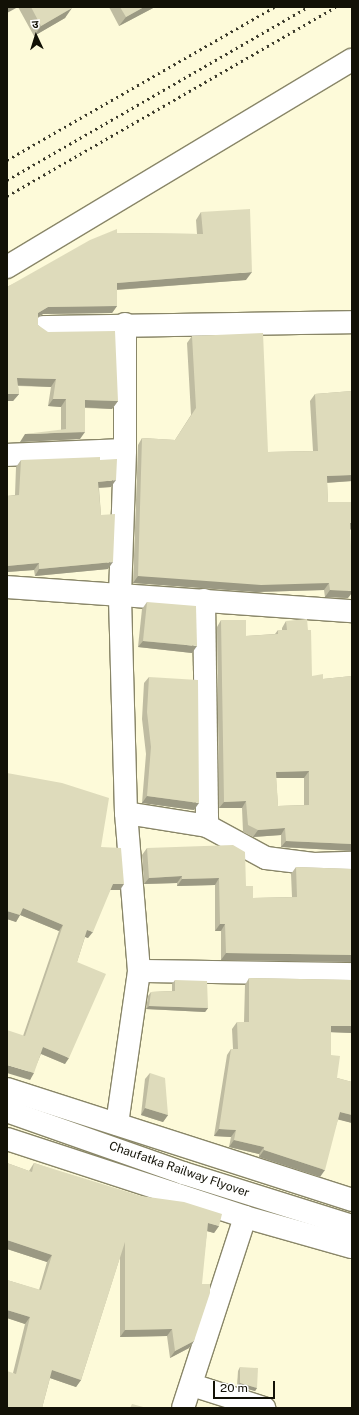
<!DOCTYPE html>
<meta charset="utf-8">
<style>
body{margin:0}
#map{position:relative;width:359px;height:1415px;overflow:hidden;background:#fdfad9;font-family:"Public Sans","Noto Sans Devanagari",sans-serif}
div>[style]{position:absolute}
.roads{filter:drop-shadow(1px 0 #898668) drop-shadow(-1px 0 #898668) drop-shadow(0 1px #898668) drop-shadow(0 -1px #898668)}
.street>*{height:22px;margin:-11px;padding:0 11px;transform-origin:11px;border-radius:11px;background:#fff}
.secondary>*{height:22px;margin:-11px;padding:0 11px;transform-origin:11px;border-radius:11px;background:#fff}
.primary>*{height:22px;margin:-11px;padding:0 11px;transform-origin:11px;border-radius:11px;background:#fff}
.rail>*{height:3px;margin-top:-1.5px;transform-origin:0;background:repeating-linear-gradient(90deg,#3b3a2b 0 2px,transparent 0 6px)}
.wall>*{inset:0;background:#bfbca1}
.shaded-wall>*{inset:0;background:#9b9983}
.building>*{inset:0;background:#dedbbb}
span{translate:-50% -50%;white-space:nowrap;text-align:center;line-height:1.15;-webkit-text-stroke:3px #fff;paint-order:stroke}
.street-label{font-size:12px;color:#121106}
.frame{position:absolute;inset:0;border:8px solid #121106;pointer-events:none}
.north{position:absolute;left:16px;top:16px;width:40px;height:40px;-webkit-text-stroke:3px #fff;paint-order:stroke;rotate:356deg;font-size:11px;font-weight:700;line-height:16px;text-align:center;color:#121106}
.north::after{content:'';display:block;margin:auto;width:14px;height:18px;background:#121106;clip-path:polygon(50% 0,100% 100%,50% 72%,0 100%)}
.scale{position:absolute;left:213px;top:1381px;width:62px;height:18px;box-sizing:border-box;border:2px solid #121106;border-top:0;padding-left:5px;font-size:12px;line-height:14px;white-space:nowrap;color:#121106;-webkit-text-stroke:3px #fff;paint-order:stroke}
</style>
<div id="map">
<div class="roads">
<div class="street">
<i style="left:7px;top:267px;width:402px;rotate:-31deg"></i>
<i style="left:43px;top:327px;width:309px;rotate:-0.9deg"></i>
<i style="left:7px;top:455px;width:118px;rotate:-2.4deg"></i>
<i style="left:7px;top:587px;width:346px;rotate:4deg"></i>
<i style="left:204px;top:600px;width:226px;rotate:89.2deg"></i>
<i style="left:126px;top:813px;width:82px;rotate:9.1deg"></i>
<i style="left:207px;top:826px;width:67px;rotate:28.5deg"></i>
<i style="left:266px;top:858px;width:48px;rotate:7.1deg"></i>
<i style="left:314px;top:864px;width:38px;rotate:-2deg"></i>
<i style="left:139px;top:971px;width:213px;rotate:0.8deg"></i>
<i style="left:117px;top:1124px;width:155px;rotate:-81.8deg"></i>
<i style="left:139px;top:971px;width:159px;rotate:-94.7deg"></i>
<i style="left:126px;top:813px;width:218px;rotate:-91.6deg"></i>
<i style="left:120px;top:595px;width:145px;rotate:-88deg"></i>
<i style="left:125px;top:450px;width:126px;rotate:-90deg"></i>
<i style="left:192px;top:1385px;width:76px;rotate:17.7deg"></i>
<i style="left:183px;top:1408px;width:201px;rotate:-72deg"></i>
</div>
<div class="secondary">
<i style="left:7px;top:1089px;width:362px;rotate:17.8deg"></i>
<i style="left:7px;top:1139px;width:250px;rotate:18.1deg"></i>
<i style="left:245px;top:1217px;width:111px;rotate:15.7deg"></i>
</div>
<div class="primary">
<i style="left:7px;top:1111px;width:187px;rotate:19.4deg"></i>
<i style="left:183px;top:1173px;width:177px;rotate:17.4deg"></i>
</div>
</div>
<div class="rail">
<i style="left:7px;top:160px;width:308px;rotate:-29.8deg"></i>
<i style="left:7px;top:180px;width:347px;rotate:-29.9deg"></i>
<i style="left:7px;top:196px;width:379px;rotate:-29.9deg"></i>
</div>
<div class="wall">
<i style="clip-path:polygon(7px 7px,71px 7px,65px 18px,34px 36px,18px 7px)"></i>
<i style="clip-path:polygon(109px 7px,155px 7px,119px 26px)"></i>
<i style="clip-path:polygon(201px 212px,246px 280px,117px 290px,117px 306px,112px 313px,43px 314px,38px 318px,38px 325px,118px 401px,112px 409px,85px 408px,80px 439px,20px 442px,61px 430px,61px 407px,48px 406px,51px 387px,18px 386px,19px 394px,13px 401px,7px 401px,7px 287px,117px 233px,197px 234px,196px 220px)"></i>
<i style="clip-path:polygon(192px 336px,268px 452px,313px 451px,310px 401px,315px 394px,352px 391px,352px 481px,327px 483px,328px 502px,352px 529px,350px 530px,348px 598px,325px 597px,324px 590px,256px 592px,133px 583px,138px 445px,142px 438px,175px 440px,191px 415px,187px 343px)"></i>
<i style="clip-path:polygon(21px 460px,100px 460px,111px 487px,99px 488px,101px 515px,108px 569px,35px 576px,34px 570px,7px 572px,7px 496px,15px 495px,16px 467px)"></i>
<i style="clip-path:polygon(147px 602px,192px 653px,138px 647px,142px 609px)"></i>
<i style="clip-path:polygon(evenodd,221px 620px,246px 636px,275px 634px,278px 630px,282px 630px,282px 628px,286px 621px,312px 676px,323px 679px,352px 676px,352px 851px,281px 847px,281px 835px,253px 837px,243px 832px,242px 808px,219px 808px,217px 627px,221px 620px,276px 778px,304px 778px,304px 805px,278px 806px,276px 778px)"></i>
<i style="clip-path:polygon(352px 633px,352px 653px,351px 634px)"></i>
<i style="clip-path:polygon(149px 677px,194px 810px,142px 803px,146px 754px,142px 719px,144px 683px)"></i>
<i style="clip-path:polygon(7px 773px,101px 847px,120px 890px,110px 890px,88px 938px,85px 937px,77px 962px,65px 1064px,41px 1054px,30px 1080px,23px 1036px,59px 931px,20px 915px,16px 922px,7px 919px)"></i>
<i style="clip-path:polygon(147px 848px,246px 886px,253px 898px,292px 897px,291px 874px,296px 867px,352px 869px,352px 962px,221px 960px,221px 931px,215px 931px,215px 885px,177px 886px,177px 883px,144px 884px,142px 855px)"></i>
<i style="clip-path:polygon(249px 978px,352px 980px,352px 1033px,331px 1032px,331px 1055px,337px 1078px,352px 1082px,352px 1123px,338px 1119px,320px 1177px,259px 1157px,259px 1154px,229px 1147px,231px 1137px,214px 1136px,227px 1055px,231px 1049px,233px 1049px,232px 1029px,237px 1022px,244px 1022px,245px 985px)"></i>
<i style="clip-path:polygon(175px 980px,208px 1008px,205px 1012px,146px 1009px,148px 996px,151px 992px,172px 991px,172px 984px)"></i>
<i style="clip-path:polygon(150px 1073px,168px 1115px,163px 1122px,141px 1115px,145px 1079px)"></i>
<i style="clip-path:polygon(7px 1163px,29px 1171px,34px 1163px,219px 1226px,214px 1233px,207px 1231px,194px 1341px,189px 1348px,170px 1358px,167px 1336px,120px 1337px,120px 1257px,81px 1380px,76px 1387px,50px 1378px,42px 1408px,13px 1373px,25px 1324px,7px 1318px,7px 1280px,39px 1290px,47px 1262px,7px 1249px)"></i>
<i style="clip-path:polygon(240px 1367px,257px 1388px,255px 1391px,237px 1386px,238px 1371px)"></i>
</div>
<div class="shaded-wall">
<i style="clip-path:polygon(7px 7px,18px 7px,7px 13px)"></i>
<i style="clip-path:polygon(144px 7px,155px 7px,119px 26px,126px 17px)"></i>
<i style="clip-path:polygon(72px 8px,65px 18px,34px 36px,41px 26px)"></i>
<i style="clip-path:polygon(252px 272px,246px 280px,112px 290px,117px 283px)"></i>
<i style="clip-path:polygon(117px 306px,112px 313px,43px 314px,32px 321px,38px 313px,48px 307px)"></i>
<i style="clip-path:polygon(17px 378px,56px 379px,51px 387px,12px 385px)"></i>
<i style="clip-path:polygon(7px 394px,19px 394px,13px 401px,7px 401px)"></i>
<i style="clip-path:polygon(53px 399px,66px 399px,61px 407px,48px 406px)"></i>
<i style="clip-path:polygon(85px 400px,118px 401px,112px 409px,80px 407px)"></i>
<i style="clip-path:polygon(85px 432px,80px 439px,20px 442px,25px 434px)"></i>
<i style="clip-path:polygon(352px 475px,352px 481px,322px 483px,327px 476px)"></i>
<i style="clip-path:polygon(116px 480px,111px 487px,94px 488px,98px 482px)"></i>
<i style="clip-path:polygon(350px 523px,352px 523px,352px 529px,345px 530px)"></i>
<i style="clip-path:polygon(113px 562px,108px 569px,35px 576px,39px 569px)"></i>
<i style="clip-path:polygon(39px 563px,34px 570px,7px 572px,7px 566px)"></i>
<i style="clip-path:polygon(138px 576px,329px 583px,324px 590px,256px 592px,133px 583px)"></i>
<i style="clip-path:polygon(330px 590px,352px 591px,352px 593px,348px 598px,325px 597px)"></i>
<i style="clip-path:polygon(143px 641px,197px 646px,192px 653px,138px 647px)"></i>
<i style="clip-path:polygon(309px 771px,304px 778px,272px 778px,276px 772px)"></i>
<i style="clip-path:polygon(147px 796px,199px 803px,194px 810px,142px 803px)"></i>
<i style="clip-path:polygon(246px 801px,242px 808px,219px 808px,224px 802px)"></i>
<i style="clip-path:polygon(285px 828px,281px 835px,253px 837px,258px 830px)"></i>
<i style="clip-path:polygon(286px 841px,352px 844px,352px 851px,281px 847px)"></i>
<i style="clip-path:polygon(182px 876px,177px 883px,144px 884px,149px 878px)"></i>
<i style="clip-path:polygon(219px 878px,215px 885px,177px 886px,182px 879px)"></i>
<i style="clip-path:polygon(113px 884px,124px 884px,120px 890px,108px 890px)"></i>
<i style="clip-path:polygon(23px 908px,63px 925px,59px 931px,18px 914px)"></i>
<i style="clip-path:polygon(7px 911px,20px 915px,16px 922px,7px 919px)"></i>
<i style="clip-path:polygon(220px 924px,225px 924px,221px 931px,215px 931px)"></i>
<i style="clip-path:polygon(87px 930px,93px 932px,88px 938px,83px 936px)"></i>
<i style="clip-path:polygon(226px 953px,352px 955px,352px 962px,221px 960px)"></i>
<i style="clip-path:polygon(149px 1006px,208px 1008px,205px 1012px,146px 1009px)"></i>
<i style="clip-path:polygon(331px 1026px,352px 1026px,352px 1033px,326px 1032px)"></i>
<i style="clip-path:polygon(43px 1047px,69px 1058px,65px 1064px,39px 1053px)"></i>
<i style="clip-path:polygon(7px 1065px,34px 1073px,30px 1080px,7px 1073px)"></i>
<i style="clip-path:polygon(145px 1108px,168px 1115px,163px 1122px,141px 1115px)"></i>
<i style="clip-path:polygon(340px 1112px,352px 1115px,352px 1123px,336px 1119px)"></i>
<i style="clip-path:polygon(219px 1129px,236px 1130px,231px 1137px,214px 1136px)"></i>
<i style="clip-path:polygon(234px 1140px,264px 1147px,259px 1154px,229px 1147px)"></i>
<i style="clip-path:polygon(264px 1150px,325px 1170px,320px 1177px,259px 1157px)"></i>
<i style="clip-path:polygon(208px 1223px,219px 1226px,214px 1233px,203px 1230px)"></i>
<i style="clip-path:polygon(7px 1240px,52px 1255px,47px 1262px,7px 1249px)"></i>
<i style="clip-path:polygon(7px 1310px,30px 1317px,25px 1324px,7px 1318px)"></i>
<i style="clip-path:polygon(172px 1329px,167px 1336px,120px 1337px,125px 1330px)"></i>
<i style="clip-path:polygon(194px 1341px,189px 1348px,170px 1358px,175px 1351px)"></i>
<i style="clip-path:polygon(52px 1370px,81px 1380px,76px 1387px,47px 1377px)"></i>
<i style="clip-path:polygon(240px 1383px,257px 1388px,255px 1391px,237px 1386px)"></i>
</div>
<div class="building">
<i style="clip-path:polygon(31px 7px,71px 7px,72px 8px,41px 26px)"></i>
<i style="clip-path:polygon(120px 7px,144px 7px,126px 17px)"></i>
<i style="clip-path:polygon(250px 209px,252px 272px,117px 283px,117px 306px,48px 307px,38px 313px,38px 325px,48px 332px,115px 331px,118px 401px,85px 400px,85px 432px,25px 434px,66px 429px,66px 399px,53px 399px,56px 379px,17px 378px,19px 394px,7px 394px,7px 287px,90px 240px,117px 229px,117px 233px,203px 234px,201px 212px)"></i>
<i style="clip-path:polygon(263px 333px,268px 452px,318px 451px,315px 394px,352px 391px,352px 475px,327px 476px,328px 502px,352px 502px,352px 523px,350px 523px,352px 570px,352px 591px,330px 590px,329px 583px,261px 585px,138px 576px,142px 438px,175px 440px,196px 408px,192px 336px)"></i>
<i style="clip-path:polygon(100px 457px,100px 460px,117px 459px,116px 480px,98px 482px,101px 515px,115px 514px,113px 562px,39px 569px,39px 563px,7px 566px,7px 496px,19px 495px,21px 460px)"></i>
<i style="clip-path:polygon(147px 602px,196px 606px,197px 646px,143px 641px)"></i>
<i style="clip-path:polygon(evenodd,307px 619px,308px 630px,311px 630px,312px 676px,323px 674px,323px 679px,352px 676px,352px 844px,286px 841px,285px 828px,258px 830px,248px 825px,246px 801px,224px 802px,221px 620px,246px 620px,246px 636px,278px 634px,278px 630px,287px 630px,286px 621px,307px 619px,309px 771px,309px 805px,278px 806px,276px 772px,309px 771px)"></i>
<i style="clip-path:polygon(149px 677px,198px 680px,199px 803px,147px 796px,151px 747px,147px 712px)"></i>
<i style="clip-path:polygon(7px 773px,62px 783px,109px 798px,101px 847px,121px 848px,124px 884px,113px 884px,93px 932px,87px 930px,77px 962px,106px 974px,69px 1058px,43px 1047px,34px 1073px,7px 1065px,7px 1030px,25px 1036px,63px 925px,23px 908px,20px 915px,7px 911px,7px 899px,8px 896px,7px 896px)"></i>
<i style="clip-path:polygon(233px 845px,245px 852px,246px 886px,253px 886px,253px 898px,297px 897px,296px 867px,352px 869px,352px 955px,226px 953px,225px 924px,220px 924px,219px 878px,182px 879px,182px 876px,149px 878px,147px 848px)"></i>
<i style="clip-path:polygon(249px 978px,352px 980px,352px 1026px,331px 1026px,331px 1055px,340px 1056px,337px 1078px,352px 1082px,352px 1115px,340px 1112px,325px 1170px,264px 1150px,264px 1147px,234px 1140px,236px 1130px,219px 1129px,231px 1049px,238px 1049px,237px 1022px,249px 1022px)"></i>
<i style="clip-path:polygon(175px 980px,207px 981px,208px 1008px,149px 1006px,151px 992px,175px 991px)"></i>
<i style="clip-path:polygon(150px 1073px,165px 1078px,168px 1115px,145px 1108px)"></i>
<i style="clip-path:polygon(7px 1163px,32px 1172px,34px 1163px,141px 1196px,184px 1202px,222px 1214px,219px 1226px,208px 1223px,202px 1284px,210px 1284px,210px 1293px,194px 1341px,175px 1351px,172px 1329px,125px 1330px,125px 1242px,81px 1380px,52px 1370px,42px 1408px,7px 1408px,7px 1371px,16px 1374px,30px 1317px,7px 1310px,7px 1280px,41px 1290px,52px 1255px,7px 1240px)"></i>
<i style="clip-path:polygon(240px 1367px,258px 1368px,257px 1388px,240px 1383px)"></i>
<i style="clip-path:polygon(132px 1404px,147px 1408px,130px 1408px)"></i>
</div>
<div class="street-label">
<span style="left:179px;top:1170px;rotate:19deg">Chaufatka Railway Flyover</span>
</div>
<div class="frame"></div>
<div class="north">उ</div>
<div class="scale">20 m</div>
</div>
